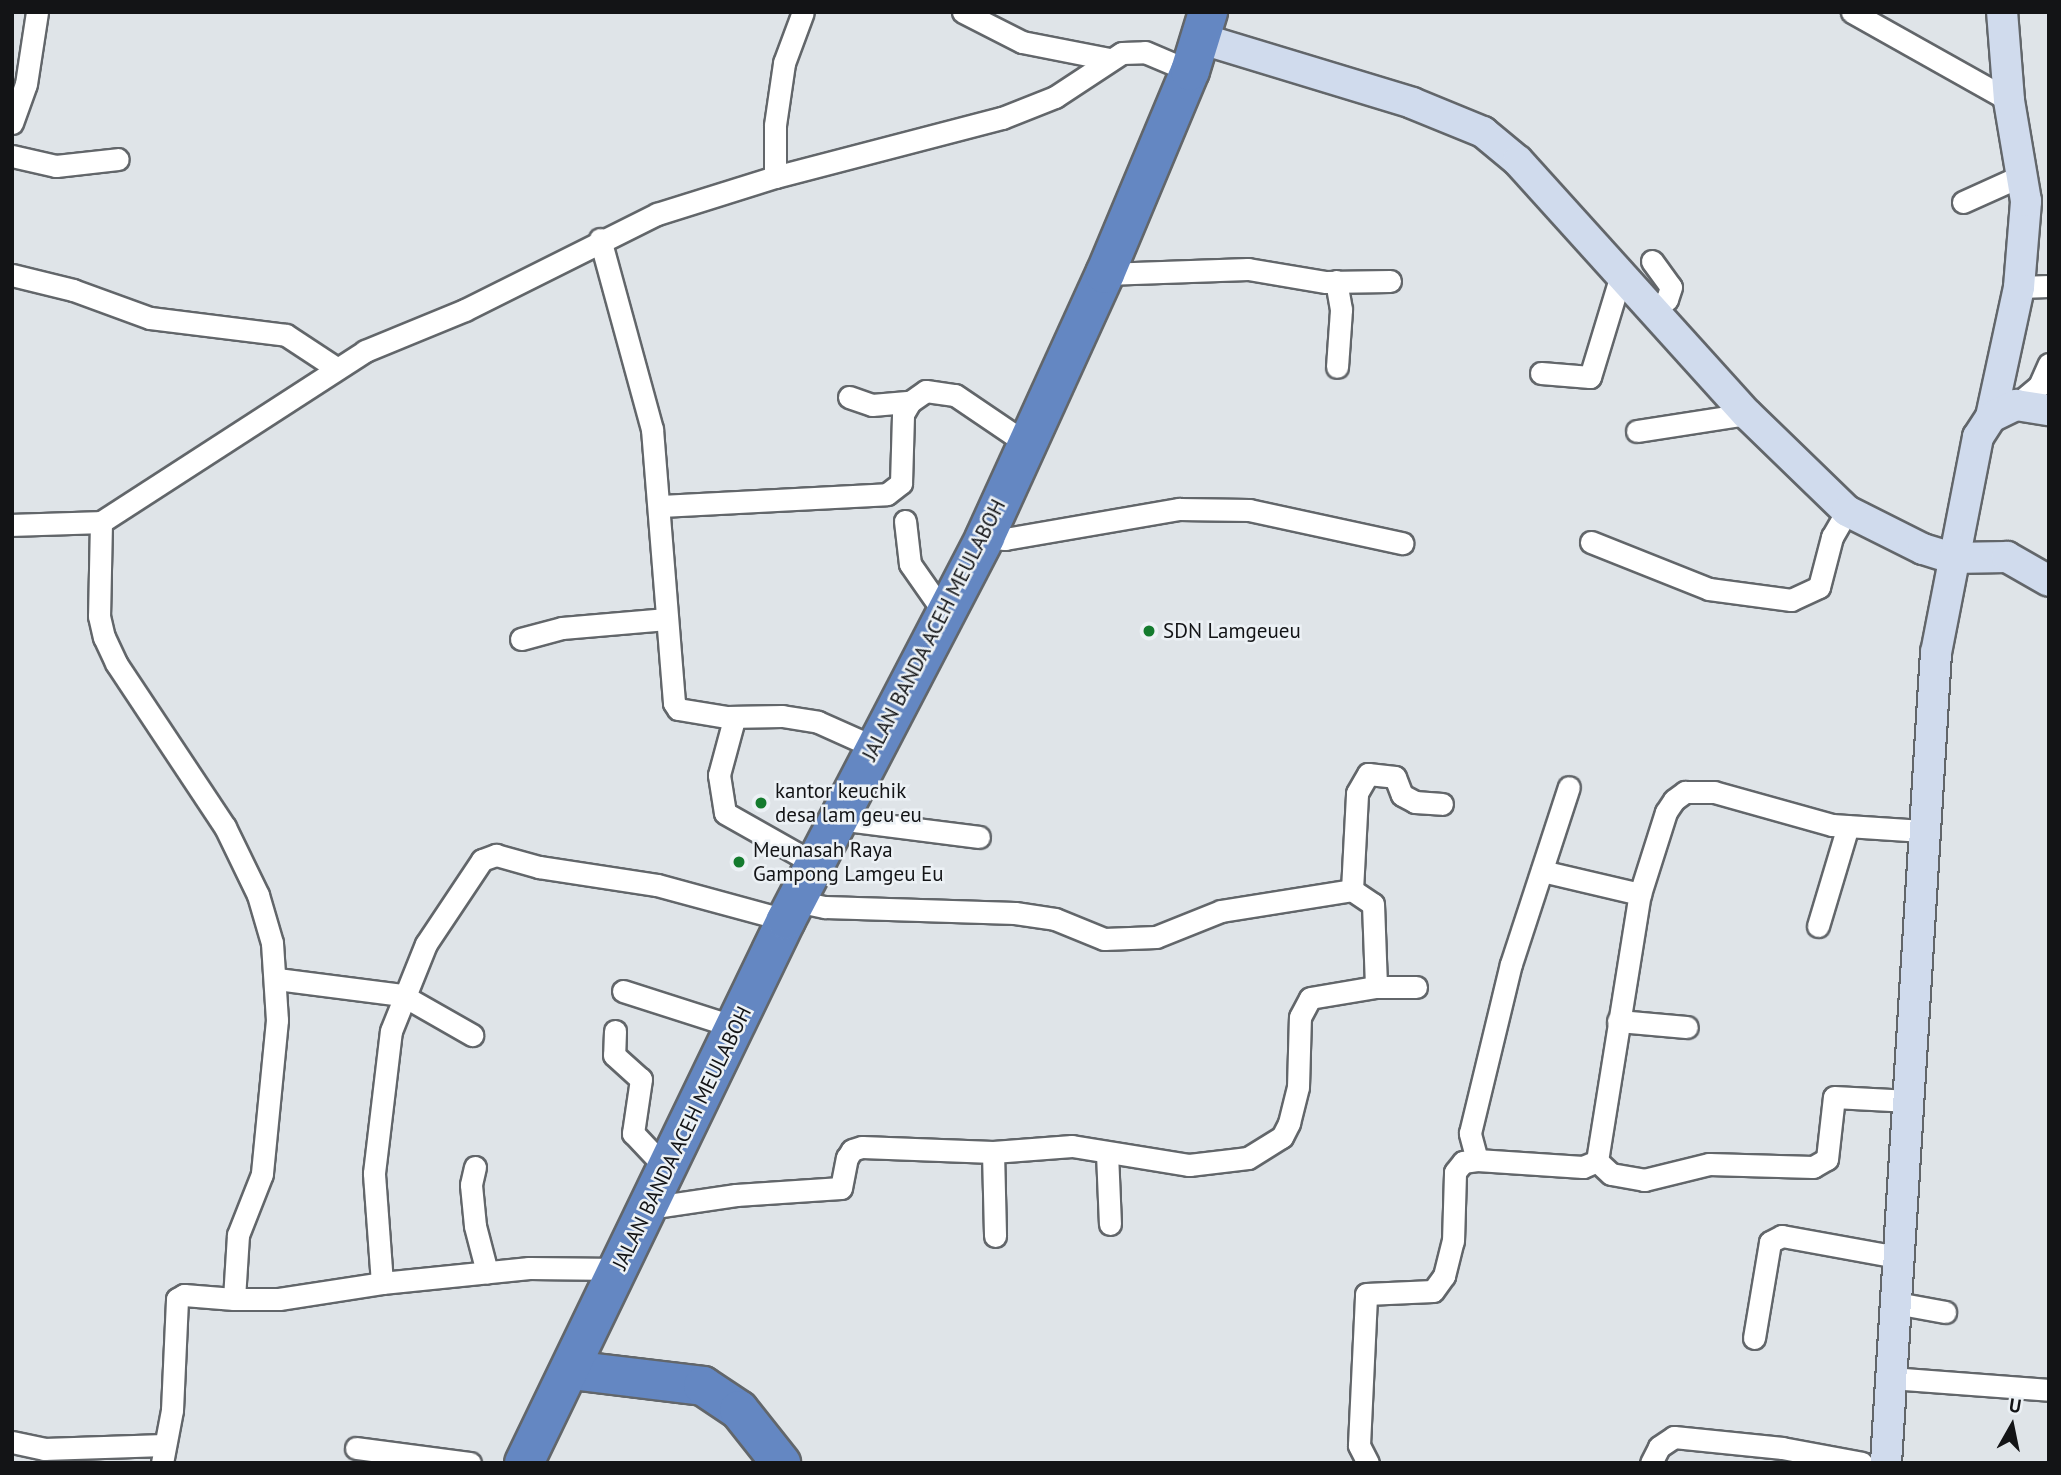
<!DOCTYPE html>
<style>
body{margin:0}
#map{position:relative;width:2061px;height:1475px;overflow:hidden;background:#dfe4e8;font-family:"PT Sans",sans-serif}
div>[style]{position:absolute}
.roads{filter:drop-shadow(2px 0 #62666a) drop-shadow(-2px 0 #62666a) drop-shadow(0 2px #62666a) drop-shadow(0 -2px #62666a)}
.street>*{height:21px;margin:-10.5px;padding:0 10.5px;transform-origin:10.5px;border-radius:10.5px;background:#fff}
.secondary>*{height:30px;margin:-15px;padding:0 15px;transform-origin:15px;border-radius:15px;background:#d0dbed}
.highway>*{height:38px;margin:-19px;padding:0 19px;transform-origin:19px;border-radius:19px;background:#6487c2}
.dots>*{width:19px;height:19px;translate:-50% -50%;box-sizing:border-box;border:4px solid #ecf1f5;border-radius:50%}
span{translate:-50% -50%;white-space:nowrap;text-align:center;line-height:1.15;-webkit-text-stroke:5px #ecf1f5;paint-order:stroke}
.street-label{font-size:21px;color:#131416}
.poi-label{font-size:21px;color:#131416}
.left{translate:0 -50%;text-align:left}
.frame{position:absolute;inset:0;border:14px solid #131416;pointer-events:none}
.north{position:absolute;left:1977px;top:1391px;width:70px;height:70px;-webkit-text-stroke:5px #ecf1f5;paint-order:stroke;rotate:9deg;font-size:19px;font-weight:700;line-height:28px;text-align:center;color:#131416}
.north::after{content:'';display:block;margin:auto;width:24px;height:32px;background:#131416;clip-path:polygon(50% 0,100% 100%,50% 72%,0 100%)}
</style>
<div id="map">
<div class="roads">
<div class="street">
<i style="left:963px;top:12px;width:66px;rotate:27deg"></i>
<i style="left:1022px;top:42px;width:89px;rotate:11.1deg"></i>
<i style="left:1852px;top:12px;width:180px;rotate:29.3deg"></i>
<i style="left:12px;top:123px;width:41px;rotate:-70.3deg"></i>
<i style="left:26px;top:84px;width:73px;rotate:-81.3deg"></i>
<i style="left:12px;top:156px;width:45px;rotate:12.8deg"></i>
<i style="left:56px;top:166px;width:62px;rotate:-6.4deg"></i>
<i style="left:775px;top:177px;width:52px;rotate:-90deg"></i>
<i style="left:775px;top:125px;width:63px;rotate:-81.7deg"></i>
<i style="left:784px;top:63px;width:54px;rotate:-69.6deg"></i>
<i style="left:1963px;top:202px;width:66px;rotate:-24.2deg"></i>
<i style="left:600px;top:239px;width:197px;rotate:74.7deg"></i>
<i style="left:652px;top:429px;width:275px;rotate:85.4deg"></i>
<i style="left:674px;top:703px;width:7px;rotate:56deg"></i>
<i style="left:678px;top:709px;width:50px;rotate:9.3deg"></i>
<i style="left:727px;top:717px;width:8px;rotate:45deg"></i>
<i style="left:733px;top:723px;width:54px;rotate:105.1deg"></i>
<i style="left:719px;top:775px;width:38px;rotate:81deg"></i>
<i style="left:725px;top:813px;width:103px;rotate:29.5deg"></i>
<i style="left:1652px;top:261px;width:32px;rotate:54deg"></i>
<i style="left:1671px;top:287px;width:13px;rotate:108deg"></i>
<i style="left:1667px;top:299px;width:18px;rotate:135deg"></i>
<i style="left:1105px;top:274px;width:143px;rotate:-2deg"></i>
<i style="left:1248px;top:269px;width:79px;rotate:9.5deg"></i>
<i style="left:1326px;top:282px;width:64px;rotate:-0.9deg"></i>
<i style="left:12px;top:275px;width:63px;rotate:13.8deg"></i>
<i style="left:73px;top:290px;width:82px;rotate:20deg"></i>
<i style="left:150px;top:318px;width:137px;rotate:7.1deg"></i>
<i style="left:286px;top:335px;width:60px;rotate:33.4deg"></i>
<i style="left:1336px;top:281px;width:29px;rotate:80deg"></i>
<i style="left:1341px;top:310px;width:57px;rotate:94deg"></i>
<i style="left:2019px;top:287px;width:30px;rotate:-2deg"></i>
<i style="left:1541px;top:373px;width:49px;rotate:4.7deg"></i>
<i style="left:1590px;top:377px;width:103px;rotate:-73.1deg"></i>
<i style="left:849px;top:397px;width:24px;rotate:19deg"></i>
<i style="left:872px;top:405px;width:38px;rotate:-5deg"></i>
<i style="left:2016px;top:405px;width:30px;rotate:-40deg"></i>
<i style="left:2039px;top:386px;width:24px;rotate:-66deg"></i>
<i style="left:1637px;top:431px;width:111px;rotate:-8.8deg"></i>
<i style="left:661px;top:506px;width:226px;rotate:-3deg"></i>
<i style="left:887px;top:494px;width:18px;rotate:-38deg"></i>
<i style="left:901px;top:483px;width:69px;rotate:-88.3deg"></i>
<i style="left:903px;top:414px;width:14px;rotate:-60deg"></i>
<i style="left:910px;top:402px;width:19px;rotate:-35deg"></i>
<i style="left:926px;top:391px;width:29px;rotate:8deg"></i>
<i style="left:955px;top:395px;width:86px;rotate:34.1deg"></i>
<i style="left:905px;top:521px;width:43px;rotate:83.4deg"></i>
<i style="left:910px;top:564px;width:61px;rotate:55deg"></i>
<i style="left:101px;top:522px;width:94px;rotate:91.2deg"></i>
<i style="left:99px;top:616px;width:22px;rotate:77deg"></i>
<i style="left:104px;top:637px;width:29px;rotate:65deg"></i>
<i style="left:116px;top:663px;width:197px;rotate:56.4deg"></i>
<i style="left:225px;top:827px;width:76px;rotate:64.1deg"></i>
<i style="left:258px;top:895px;width:50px;rotate:73.7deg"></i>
<i style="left:272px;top:943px;width:77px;rotate:86.3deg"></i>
<i style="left:277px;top:1020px;width:155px;rotate:95.6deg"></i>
<i style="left:262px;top:1174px;width:66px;rotate:111.5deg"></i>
<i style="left:238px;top:1235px;width:64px;rotate:93.6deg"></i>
<i style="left:234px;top:1299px;width:45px"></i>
<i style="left:279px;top:1299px;width:104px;rotate:-8.8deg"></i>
<i style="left:382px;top:1283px;width:148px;rotate:-5.8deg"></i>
<i style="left:529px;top:1268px;width:90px;rotate:0.6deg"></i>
<i style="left:12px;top:525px;width:89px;rotate:-1.9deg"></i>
<i style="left:101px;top:522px;width:315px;rotate:-32.9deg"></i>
<i style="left:365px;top:351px;width:108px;rotate:-22.3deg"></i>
<i style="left:465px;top:310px;width:215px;rotate:-26.6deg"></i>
<i style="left:657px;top:214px;width:124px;rotate:-17.4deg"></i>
<i style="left:775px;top:177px;width:235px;rotate:-14.6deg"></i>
<i style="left:1002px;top:118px;width:57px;rotate:-21.6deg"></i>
<i style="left:1055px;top:97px;width:80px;rotate:-33.3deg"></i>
<i style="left:1122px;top:53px;width:23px;rotate:-2deg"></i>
<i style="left:1145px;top:52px;width:49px;rotate:22.9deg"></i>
<i style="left:985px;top:537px;width:20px;rotate:6deg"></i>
<i style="left:1005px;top:539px;width:177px;rotate:-9.8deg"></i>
<i style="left:1179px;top:509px;width:70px;rotate:0.8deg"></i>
<i style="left:1249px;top:510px;width:157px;rotate:12.2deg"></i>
<i style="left:1591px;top:542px;width:127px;rotate:21.7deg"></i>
<i style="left:1709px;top:589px;width:83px;rotate:7.6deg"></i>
<i style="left:1791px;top:600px;width:31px;rotate:-25deg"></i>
<i style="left:1819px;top:587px;width:52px;rotate:-75.4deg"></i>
<i style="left:1832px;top:537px;width:30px;rotate:-60deg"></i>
<i style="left:521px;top:639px;width:42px;rotate:-15deg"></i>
<i style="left:562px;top:628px;width:105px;rotate:-4.9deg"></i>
<i style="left:727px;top:717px;width:55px;rotate:-1deg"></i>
<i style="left:782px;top:716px;width:36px;rotate:9deg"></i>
<i style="left:818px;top:722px;width:61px;rotate:24.1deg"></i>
<i style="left:837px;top:819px;width:143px;rotate:7.2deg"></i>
<i style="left:1542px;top:871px;width:101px;rotate:13.2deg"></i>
<i style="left:1352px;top:890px;width:25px;rotate:34deg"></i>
<i style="left:1373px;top:904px;width:83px;rotate:87.9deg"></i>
<i style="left:796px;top:901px;width:30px;rotate:12deg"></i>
<i style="left:825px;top:907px;width:190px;rotate:1.8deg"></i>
<i style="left:1015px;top:913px;width:40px;rotate:8.5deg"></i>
<i style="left:1055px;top:919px;width:53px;rotate:22.2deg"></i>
<i style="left:1104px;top:939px;width:52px;rotate:-2.2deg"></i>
<i style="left:1156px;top:937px;width:70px;rotate:-21.8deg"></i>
<i style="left:1221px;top:911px;width:133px;rotate:-9.1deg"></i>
<i style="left:1352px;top:890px;width:97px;rotate:-87deg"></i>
<i style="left:1357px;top:793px;width:22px;rotate:-60deg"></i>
<i style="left:1368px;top:774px;width:27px;rotate:6deg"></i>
<i style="left:1395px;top:777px;width:19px;rotate:69deg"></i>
<i style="left:1402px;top:795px;width:15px;rotate:28deg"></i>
<i style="left:1415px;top:802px;width:27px;rotate:4deg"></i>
<i style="left:1818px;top:926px;width:104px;rotate:-73.3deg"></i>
<i style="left:277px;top:979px;width:126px;rotate:7.3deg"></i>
<i style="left:402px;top:995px;width:81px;rotate:29.7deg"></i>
<i style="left:623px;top:991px;width:118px;rotate:17.8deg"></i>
<i style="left:1618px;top:1021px;width:69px;rotate:5deg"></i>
<i style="left:615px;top:1031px;width:24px;rotate:92deg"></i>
<i style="left:614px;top:1055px;width:36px;rotate:42deg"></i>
<i style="left:641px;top:1079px;width:55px;rotate:98.4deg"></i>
<i style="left:633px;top:1133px;width:47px;rotate:46.7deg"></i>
<i style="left:993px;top:1152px;width:84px;rotate:88.6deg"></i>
<i style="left:1107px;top:1153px;width:71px;rotate:87.6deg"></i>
<i style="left:1477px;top:1160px;width:28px;rotate:-105deg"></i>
<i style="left:1470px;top:1133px;width:174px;rotate:-76.4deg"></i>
<i style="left:1511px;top:964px;width:186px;rotate:-71.9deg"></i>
<i style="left:1597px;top:1161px;width:19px;rotate:43deg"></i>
<i style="left:1611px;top:1174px;width:34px;rotate:10deg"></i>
<i style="left:1644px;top:1180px;width:67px;rotate:-13.8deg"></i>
<i style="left:1709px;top:1164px;width:104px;rotate:1.7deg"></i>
<i style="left:1813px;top:1167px;width:16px;rotate:-30deg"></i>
<i style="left:1827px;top:1159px;width:62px;rotate:-83.6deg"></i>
<i style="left:1834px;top:1097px;width:76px;rotate:3deg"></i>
<i style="left:475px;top:1167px;width:18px;rotate:103deg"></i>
<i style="left:471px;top:1185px;width:41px;rotate:84.4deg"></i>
<i style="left:475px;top:1226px;width:48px;rotate:75.4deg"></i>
<i style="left:648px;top:1208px;width:89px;rotate:-8.4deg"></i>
<i style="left:736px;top:1195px;width:105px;rotate:-3.8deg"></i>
<i style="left:841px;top:1188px;width:31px;rotate:-79deg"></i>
<i style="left:847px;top:1158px;width:9px;rotate:-58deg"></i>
<i style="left:852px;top:1150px;width:10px;rotate:-17deg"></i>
<i style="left:862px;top:1147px;width:131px;rotate:2.2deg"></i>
<i style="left:993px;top:1152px;width:79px;rotate:-4.3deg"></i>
<i style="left:1072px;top:1146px;width:119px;rotate:9.2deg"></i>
<i style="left:1189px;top:1165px;width:59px;rotate:-6.8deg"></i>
<i style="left:1248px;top:1158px;width:40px;rotate:-32deg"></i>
<i style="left:1282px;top:1137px;width:16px;rotate:-63deg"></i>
<i style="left:1289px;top:1123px;width:37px;rotate:-76deg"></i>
<i style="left:1298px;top:1087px;width:70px;rotate:-88.4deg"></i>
<i style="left:1300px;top:1017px;width:21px;rotate:-62deg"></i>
<i style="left:1310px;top:998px;width:67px;rotate:-9.5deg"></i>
<i style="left:1376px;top:987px;width:40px"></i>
<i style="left:382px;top:1283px;width:110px;rotate:-94.2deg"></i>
<i style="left:374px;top:1173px;width:143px;rotate:-83.2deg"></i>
<i style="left:391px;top:1031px;width:94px;rotate:-68.1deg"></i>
<i style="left:426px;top:944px;width:101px;rotate:-56.3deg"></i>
<i style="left:482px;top:860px;width:15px;rotate:-20deg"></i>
<i style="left:496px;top:855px;width:45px;rotate:15.6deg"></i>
<i style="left:539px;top:867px;width:119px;rotate:8.7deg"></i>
<i style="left:657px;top:885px;width:134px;rotate:15.2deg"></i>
<i style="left:1896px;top:1303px;width:50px;rotate:10.4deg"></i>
<i style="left:1754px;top:1338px;width:97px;rotate:-80.5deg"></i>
<i style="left:1770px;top:1242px;width:13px;rotate:-27deg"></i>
<i style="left:1782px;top:1236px;width:118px;rotate:10.3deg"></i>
<i style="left:1891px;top:1378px;width:158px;rotate:4.3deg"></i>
<i style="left:12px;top:1442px;width:33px;rotate:12deg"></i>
<i style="left:44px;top:1449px;width:120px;rotate:-1.9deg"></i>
<i style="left:356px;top:1448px;width:115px;rotate:7.5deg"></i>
<i style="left:162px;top:1463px;width:54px;rotate:-79.3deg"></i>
<i style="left:172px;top:1410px;width:111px;rotate:-87.4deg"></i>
<i style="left:177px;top:1299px;width:8px;rotate:-30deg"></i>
<i style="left:184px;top:1295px;width:50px;rotate:4.6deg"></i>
<i style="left:1368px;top:1463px;width:20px;rotate:-117deg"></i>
<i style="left:1359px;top:1445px;width:151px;rotate:-87.3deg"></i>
<i style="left:1366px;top:1294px;width:67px;rotate:-2.6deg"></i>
<i style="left:1433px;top:1291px;width:19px;rotate:-54deg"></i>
<i style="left:1444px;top:1276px;width:36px;rotate:-76deg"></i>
<i style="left:1453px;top:1241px;width:69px;rotate:-88.3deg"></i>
<i style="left:1455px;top:1172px;width:13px;rotate:-51deg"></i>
<i style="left:1463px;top:1162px;width:14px;rotate:-8deg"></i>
<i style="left:1477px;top:1160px;width:106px;rotate:3.8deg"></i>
<i style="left:1583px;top:1167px;width:15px;rotate:-23deg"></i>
<i style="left:1597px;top:1161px;width:270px;rotate:-80.9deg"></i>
<i style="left:1640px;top:894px;width:86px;rotate:-72.4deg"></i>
<i style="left:1666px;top:812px;width:14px;rotate:-56deg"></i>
<i style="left:1674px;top:800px;width:14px;rotate:-36deg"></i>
<i style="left:1685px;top:792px;width:29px"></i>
<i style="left:1714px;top:792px;width:123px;rotate:15.6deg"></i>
<i style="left:1832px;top:825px;width:91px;rotate:3.8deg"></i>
<i style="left:1651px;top:1463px;width:18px;rotate:-63deg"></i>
<i style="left:1659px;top:1447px;width:18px;rotate:-34deg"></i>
<i style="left:1674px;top:1437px;width:109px;rotate:5.8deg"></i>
<i style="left:1782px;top:1448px;width:81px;rotate:10.6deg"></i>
</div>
<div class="secondary">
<i style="left:1202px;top:39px;width:220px;rotate:16.9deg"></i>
<i style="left:1412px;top:103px;width:77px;rotate:22.2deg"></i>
<i style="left:1483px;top:132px;width:45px;rotate:39.6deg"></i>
<i style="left:1518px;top:161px;width:341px;rotate:47.9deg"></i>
<i style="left:1747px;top:414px;width:139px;rotate:44.1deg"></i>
<i style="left:1847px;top:511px;width:85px;rotate:26.6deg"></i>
<i style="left:1923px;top:549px;width:31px;rotate:17deg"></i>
<i style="left:1953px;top:558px;width:54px;rotate:-1.1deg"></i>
<i style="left:2007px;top:557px;width:48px;rotate:29.7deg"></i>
<i style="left:1991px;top:417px;width:133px;rotate:-77.8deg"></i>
<i style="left:2019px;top:287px;width:86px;rotate:-85.3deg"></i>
<i style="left:2026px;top:201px;width:102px;rotate:-99.6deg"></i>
<i style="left:2009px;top:100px;width:88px;rotate:-94.5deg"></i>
<i style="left:1886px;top:1463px;width:812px;rotate:-86.47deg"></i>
<i style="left:1936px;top:653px;width:220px;rotate:-79deg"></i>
<i style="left:1978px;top:437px;width:24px;rotate:-57deg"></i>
<i style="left:1991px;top:417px;width:28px;rotate:-26deg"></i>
<i style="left:2016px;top:405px;width:33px;rotate:9deg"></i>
</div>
<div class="highway">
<i style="left:571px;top:1370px;width:133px;rotate:6.9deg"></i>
<i style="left:703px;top:1386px;width:43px;rotate:33.7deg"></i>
<i style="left:739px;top:1410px;width:68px;rotate:51.6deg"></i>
<i style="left:524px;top:1463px;width:603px;rotate:-64.24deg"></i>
<i style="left:786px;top:920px;width:432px;rotate:-62.5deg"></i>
<i style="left:985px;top:537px;width:289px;rotate:-65.5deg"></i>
<i style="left:1105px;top:274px;width:220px;rotate:-67.3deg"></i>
<i style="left:1190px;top:71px;width:62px;rotate:-73deg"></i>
</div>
</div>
<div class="dots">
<i style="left:1149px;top:631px;background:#147b2e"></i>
<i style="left:761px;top:803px;background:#147b2e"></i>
<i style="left:739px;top:862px;background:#147b2e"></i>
</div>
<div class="street-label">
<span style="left:934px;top:630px;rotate:-63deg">JALAN BANDA ACEH MEULABOH</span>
<span style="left:682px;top:1138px;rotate:-64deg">JALAN BANDA ACEH MEULABOH</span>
</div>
<div class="poi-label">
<span class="left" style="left:1163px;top:631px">SDN Lamgeueu</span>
<span class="left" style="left:775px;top:803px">kantor keuchik<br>desa lam geu eu</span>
<span class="left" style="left:753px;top:862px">Meunasah Raya<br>Gampong Lamgeu Eu</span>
</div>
<div class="frame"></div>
<div class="north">U</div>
</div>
